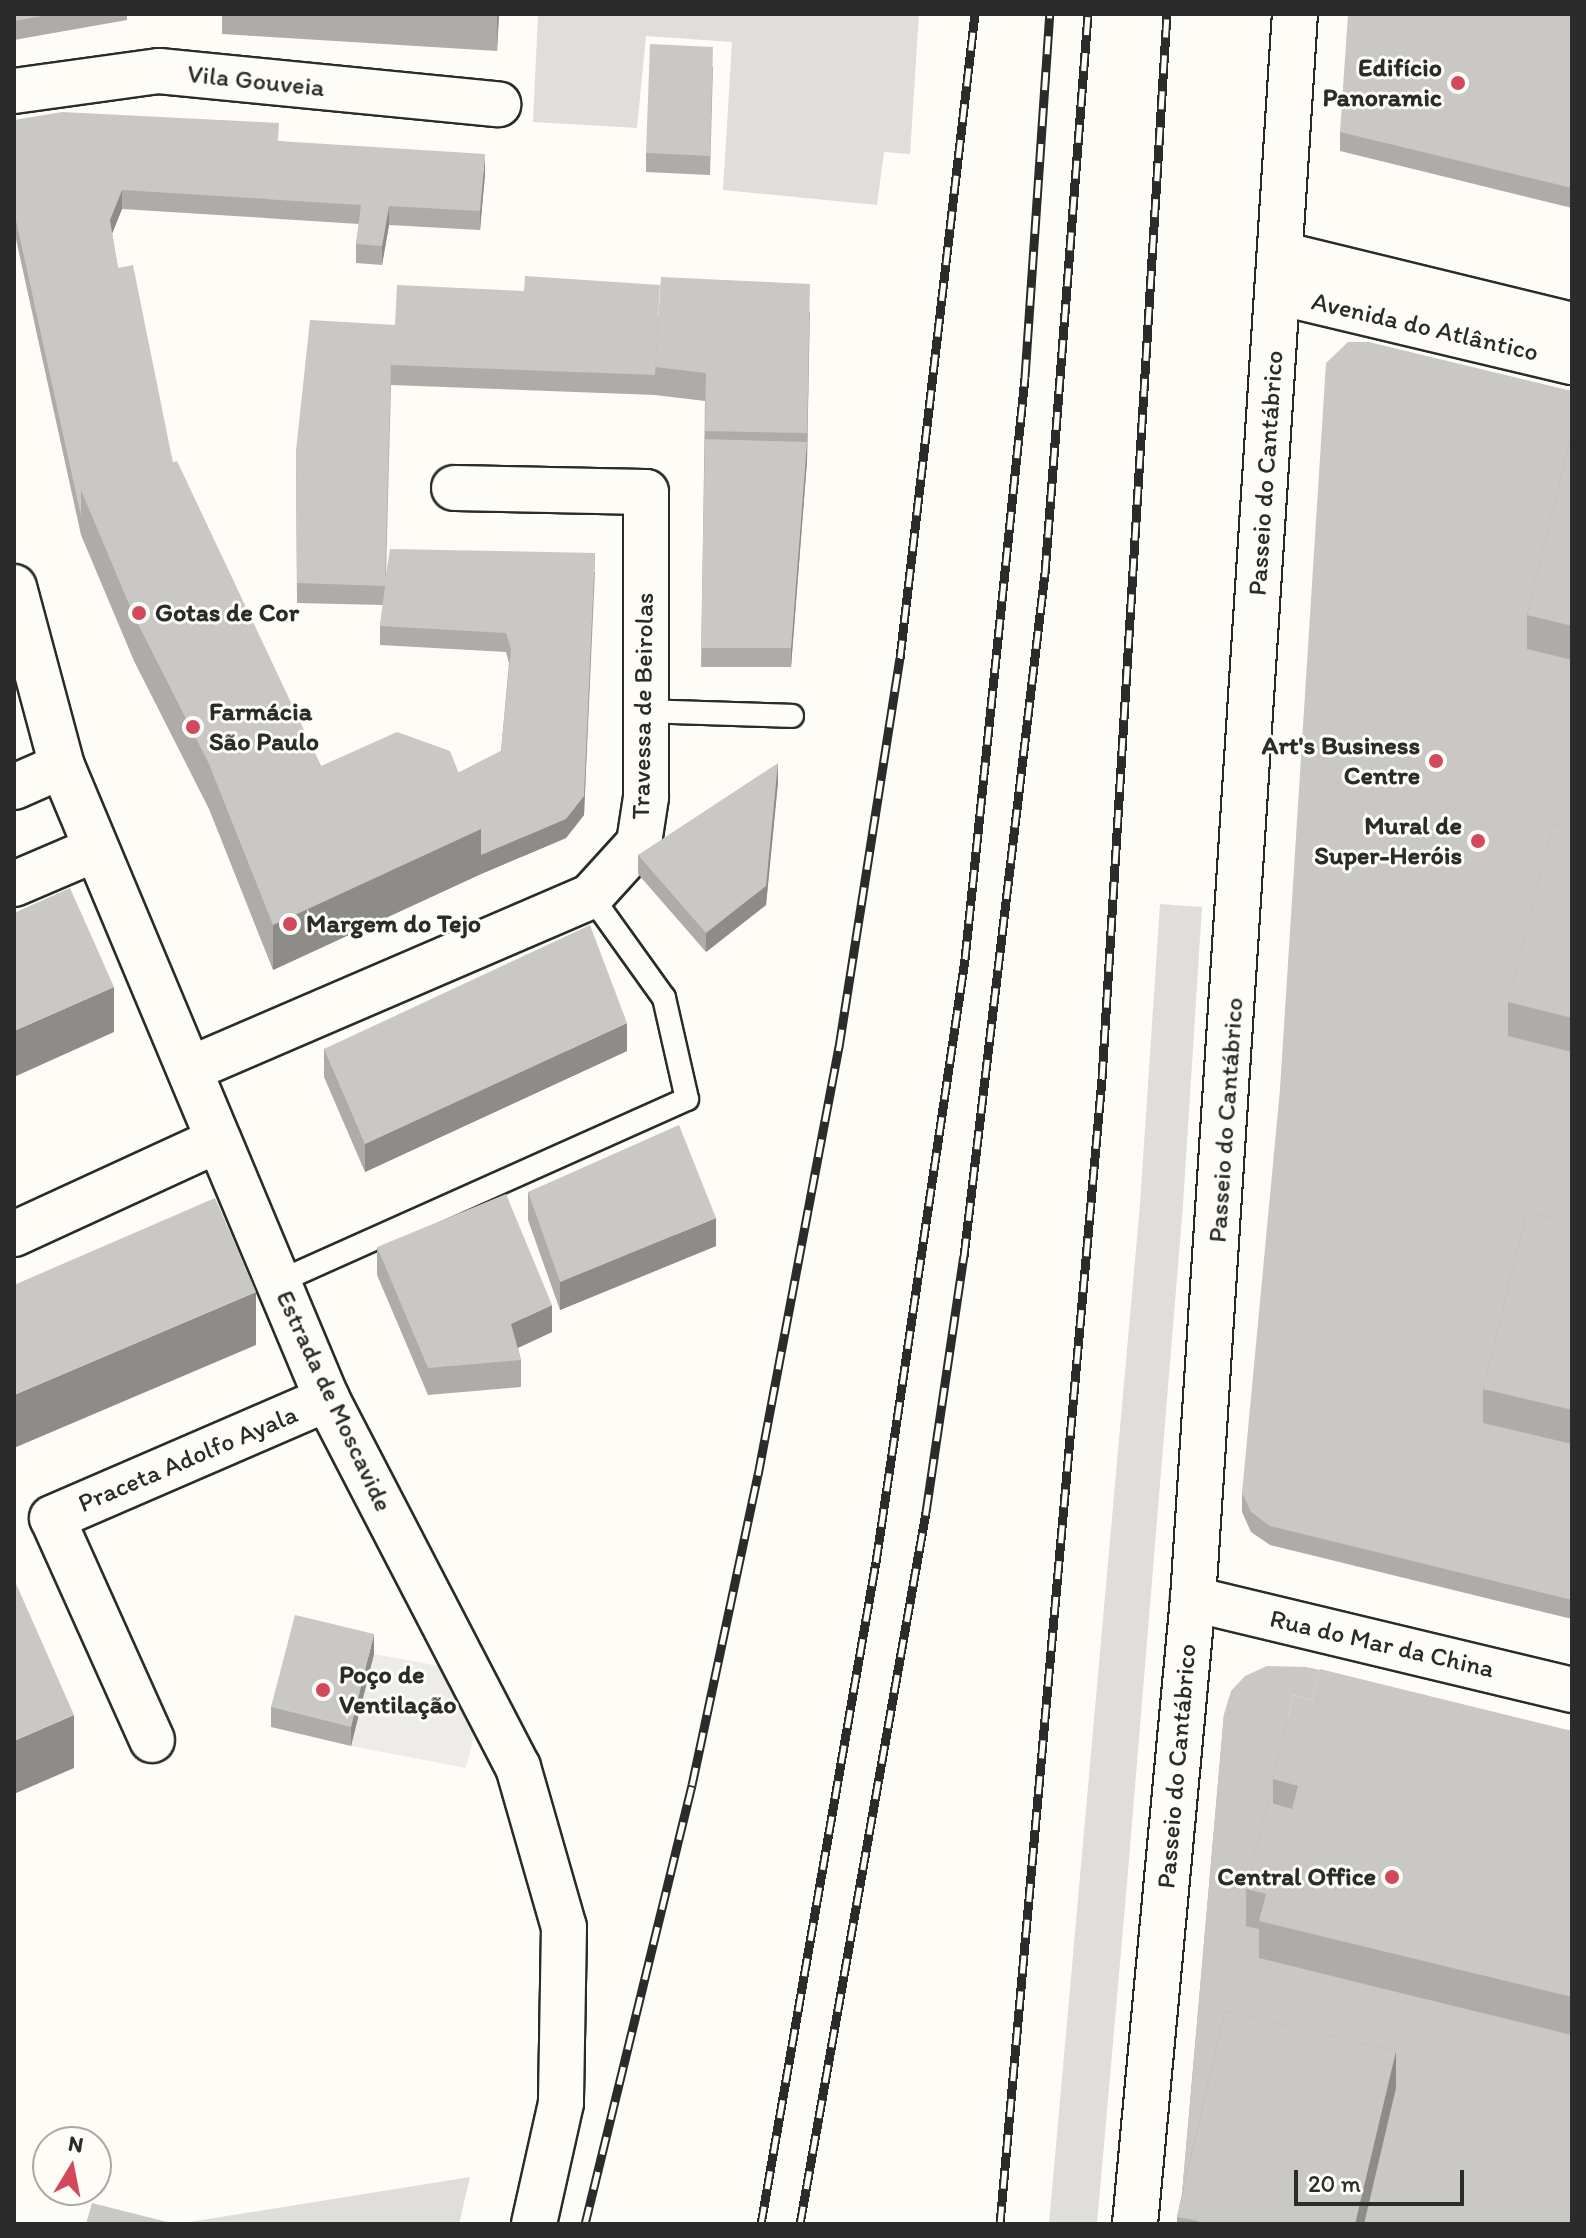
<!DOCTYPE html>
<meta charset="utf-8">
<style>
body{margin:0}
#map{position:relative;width:1586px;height:2238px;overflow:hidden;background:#fdfcf7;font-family:Itim,sans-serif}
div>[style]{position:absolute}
.built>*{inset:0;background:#edece8}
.green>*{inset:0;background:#dfdeda}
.roads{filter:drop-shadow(2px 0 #2b2b2b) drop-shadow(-2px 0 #2b2b2b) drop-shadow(0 2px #2b2b2b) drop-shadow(0 -2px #2b2b2b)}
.lane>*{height:22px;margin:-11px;padding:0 11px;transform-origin:11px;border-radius:11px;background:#fdfcf7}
.street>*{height:44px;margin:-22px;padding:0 22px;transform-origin:22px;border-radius:22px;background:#fdfcf7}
.rail>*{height:9px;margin-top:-4.5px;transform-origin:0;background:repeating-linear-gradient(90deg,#fdfcf7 0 18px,#2b2b2b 0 36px);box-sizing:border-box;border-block:2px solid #2b2b2b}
.wall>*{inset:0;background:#adaca9}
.shaded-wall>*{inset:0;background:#8d8c89}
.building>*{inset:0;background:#c9c8c4}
.dots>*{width:22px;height:22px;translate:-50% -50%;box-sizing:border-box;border:4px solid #fdfcf7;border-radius:50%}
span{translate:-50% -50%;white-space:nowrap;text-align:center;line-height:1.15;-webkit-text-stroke:6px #fdfcf7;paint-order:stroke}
.poi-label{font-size:26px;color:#2b2b2b;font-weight:700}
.right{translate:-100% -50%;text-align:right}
.left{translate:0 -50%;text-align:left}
.street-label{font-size:26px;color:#2b2b2b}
.frame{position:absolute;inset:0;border:16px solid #2b2b2b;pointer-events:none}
.north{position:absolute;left:32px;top:2126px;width:80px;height:80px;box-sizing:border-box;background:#fdfcf7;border:2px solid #a9a8a5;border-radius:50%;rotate:10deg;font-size:22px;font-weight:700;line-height:32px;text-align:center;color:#2b2b2b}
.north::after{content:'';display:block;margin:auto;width:28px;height:36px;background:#d1495b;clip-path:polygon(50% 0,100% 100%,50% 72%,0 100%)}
.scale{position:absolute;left:1294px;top:2170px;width:170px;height:36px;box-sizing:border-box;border:4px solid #2b2b2b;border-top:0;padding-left:10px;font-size:24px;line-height:28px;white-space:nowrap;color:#2b2b2b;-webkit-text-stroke:6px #fdfcf7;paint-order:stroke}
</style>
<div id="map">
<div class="built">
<i style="clip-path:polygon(374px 1654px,489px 1675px,466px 1768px,351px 1746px)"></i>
</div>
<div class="green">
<i style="clip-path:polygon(538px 14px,919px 14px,910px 154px,884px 152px,877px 205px,723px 190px,732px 42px,646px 36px,637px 128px,533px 122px)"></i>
<i style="clip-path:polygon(1160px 904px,1202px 907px,1183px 1205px,1128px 1872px,1097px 2224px,1049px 2224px,1140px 1204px)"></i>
<i style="clip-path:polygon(470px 2177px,459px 2224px,177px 2224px)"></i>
</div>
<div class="roads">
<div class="lane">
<i style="left:645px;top:711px;width:147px;rotate:1.9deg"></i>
<i style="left:278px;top:1282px;width:448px;rotate:-24.1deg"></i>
<i style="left:687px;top:1099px;width:104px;rotate:-102.8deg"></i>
<i style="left:664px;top:998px;width:125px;rotate:-125.6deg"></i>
</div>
<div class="street">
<i style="left:14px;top:91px;width:146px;rotate:-7.9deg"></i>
<i style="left:159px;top:71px;width:341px;rotate:5.6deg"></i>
<i style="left:1281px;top:254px;width:300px;rotate:13.7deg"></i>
<i style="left:1278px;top:292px;width:302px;rotate:13.4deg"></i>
<i style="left:14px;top:587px;width:185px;rotate:75deg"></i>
<i style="left:62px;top:766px;width:686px;rotate:67.28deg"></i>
<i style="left:327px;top:1399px;width:415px;rotate:62.6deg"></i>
<i style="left:518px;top:1767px;width:166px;rotate:74deg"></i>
<i style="left:564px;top:1927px;width:176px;rotate:91deg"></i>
<i style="left:561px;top:2103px;width:124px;rotate:102.6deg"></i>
<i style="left:14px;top:787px;width:52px;rotate:-23.6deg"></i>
<i style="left:14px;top:884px;width:89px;rotate:-23.1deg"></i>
<i style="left:190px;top:1069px;width:437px;rotate:-23.3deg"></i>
<i style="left:591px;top:896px;width:72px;rotate:-47.8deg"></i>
<i style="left:639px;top:843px;width:47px;rotate:-81.3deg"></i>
<i style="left:646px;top:797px;width:305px;rotate:-90deg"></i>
<i style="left:646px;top:492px;width:192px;rotate:-178.8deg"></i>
<i style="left:14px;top:1234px;width:225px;rotate:-24.7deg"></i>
<i style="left:1193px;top:1599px;width:390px;rotate:13.5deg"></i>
<i style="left:152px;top:1740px;width:243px;rotate:-114.2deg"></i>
<i style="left:52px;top:1518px;width:300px;rotate:-23.4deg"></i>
<i style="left:1135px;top:2224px;width:628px;rotate:-84.7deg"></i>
<i style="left:1193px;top:1599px;width:1588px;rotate:-86.32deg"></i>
</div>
</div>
<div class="rail">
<i style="left:585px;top:2224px;width:452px;rotate:-76.3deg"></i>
<i style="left:692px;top:1785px;width:317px;rotate:-78deg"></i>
<i style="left:758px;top:1475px;width:436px;rotate:-79.3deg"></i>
<i style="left:839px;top:1047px;width:394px;rotate:-81.1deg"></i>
<i style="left:900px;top:658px;width:648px;rotate:-83.36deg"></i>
<i style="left:761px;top:2224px;width:672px;rotate:-80.15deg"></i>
<i style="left:876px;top:1562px;width:610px;rotate:-81.6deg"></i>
<i style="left:965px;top:959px;width:585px;rotate:-84.11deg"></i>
<i style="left:1025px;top:377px;width:364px;rotate:-86.1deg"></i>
<i style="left:800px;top:2224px;width:723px;rotate:-79.96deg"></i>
<i style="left:926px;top:1512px;width:259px;rotate:-81.6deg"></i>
<i style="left:964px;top:1256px;width:688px;rotate:-83.24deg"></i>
<i style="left:1045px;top:573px;width:561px;rotate:-85.6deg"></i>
<i style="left:1000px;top:2224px;width:1150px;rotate:-84.91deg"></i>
<i style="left:1102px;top:1079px;width:1067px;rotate:-86.51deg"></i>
</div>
<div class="wall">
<i style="clip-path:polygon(14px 14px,127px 14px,127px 20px,14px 40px)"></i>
<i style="clip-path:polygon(222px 14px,499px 14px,497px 51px,222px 34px)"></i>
<i style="clip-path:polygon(1572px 14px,1572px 208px,1340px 151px,1340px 132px)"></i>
<i style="clip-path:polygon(713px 66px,710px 175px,646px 172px,646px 153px)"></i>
<i style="clip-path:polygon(14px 120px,279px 141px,485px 174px,480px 230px,389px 225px,382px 265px,356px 263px,356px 244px,359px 224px,122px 209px,112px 233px,118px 268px,173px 463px,321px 766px,458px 773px,501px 751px,509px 663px,506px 652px,380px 645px,380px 626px,383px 605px,297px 603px,296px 451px,395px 325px,810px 312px,807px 461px,791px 667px,701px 667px,705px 401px,655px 395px,391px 385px,386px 575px,595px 572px,584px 815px,566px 838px,481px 874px,273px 970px,209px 809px,134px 661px,81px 535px,14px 230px)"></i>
<i style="clip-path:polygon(1572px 391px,1572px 1619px,1270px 1545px,1251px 1532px,1242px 1512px,1242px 1493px)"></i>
<i style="clip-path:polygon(778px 782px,766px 905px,706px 952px,638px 874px,638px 855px)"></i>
<i style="clip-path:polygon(324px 1049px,627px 1051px,365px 1172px,324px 1077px)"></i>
<i style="clip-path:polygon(528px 1192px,716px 1246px,560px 1310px,528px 1220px)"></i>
<i style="clip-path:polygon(377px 1247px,552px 1332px,518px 1348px,521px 1360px,521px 1387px,428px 1395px,377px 1275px)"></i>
<i style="clip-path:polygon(374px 1654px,351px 1746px,271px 1727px,271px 1707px)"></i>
<i style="clip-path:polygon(1224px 1714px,1572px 1731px,1572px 2224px,1177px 2224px,1177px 2217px,1182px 2194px)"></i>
</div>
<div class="shaded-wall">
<i style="clip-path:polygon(497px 14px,499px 14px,497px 51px)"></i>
<i style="clip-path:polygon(485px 154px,485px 174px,480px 230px,480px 211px)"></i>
<i style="clip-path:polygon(122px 190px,122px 209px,110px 239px,110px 220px)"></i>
<i style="clip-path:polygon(389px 206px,389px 225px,382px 265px,382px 246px)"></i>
<i style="clip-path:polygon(810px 284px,807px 461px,791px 667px,791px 648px,807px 442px)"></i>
<i style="clip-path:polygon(595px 553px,584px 815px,566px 838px,481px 874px,273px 970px,273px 925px,481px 829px)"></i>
<i style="clip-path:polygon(778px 763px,778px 782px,766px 905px,706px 952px,706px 933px)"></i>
<i style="clip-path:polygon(114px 987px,114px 1032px,14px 1077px,14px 1031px)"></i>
<i style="clip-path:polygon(627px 1023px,627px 1051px,365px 1172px,365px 1144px)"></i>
<i style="clip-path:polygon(716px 1218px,716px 1246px,560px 1310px,560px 1282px)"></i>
<i style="clip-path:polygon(256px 1292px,256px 1345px,14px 1448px,14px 1395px)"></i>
<i style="clip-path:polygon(552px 1305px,552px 1332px,511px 1351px,511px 1324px)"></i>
<i style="clip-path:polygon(374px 1634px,374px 1654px,351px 1746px,351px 1727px)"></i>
<i style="clip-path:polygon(74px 1715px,74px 1768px,14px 1794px,14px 1741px)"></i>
<i style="clip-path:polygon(1396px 2051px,1396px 2108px,1369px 2224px,1355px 2224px)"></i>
</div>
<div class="building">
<i style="clip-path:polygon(14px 14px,54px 14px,14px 21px)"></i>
<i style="clip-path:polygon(463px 14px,497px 14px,497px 16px)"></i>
<i style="clip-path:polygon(1348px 14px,1572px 14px,1572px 188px,1340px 132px)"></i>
<i style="clip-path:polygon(650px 44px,713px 47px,710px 156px,646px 153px)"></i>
<i style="clip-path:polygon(62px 112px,279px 123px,278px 141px,485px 154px,480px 211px,389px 206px,382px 246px,356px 244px,361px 205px,122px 190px,110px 220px,118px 268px,133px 265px,173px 463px,81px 490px,81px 516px,14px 211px,14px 120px)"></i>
<i style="clip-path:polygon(525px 276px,660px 285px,655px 375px,391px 365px,385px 580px,390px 549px,595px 553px,584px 796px,566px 819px,481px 855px,481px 829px,458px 773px,501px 751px,511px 649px,506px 633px,380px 626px,385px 586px,297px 583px,296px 451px,310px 320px,395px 325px,397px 285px,524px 291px)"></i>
<i style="clip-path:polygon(661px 277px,810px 284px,807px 433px,705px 431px,706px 373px,655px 367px)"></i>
<i style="clip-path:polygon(1348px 342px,1369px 342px,1572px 391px,1572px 440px,1570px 440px,1527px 615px,1527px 649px,1572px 660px,1572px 829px,1553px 825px,1508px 1002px,1508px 1036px,1572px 1052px,1572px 1223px,1527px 1212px,1483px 1389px,1483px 1423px,1572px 1444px,1572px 1600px,1270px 1526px,1251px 1512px,1242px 1493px,1280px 1089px,1326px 363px)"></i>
<i style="clip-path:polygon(705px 439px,807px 442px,791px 648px,701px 648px)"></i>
<i style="clip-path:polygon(1570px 440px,1572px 440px,1572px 626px,1527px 615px)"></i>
<i style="clip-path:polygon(177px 461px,321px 766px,397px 732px,450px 751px,481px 829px,273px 925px,209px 764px,134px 616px,81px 490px)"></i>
<i style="clip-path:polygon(778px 763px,766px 886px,706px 933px,638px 855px)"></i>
<i style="clip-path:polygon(1553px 825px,1572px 829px,1572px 1018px,1508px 1002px)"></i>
<i style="clip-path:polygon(70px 888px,114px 987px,14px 1031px,14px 913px)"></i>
<i style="clip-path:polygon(590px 925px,627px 1023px,365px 1144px,324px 1049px)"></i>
<i style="clip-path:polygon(679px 1125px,716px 1218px,560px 1282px,528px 1192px)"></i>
<i style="clip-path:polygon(506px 1194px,552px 1305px,511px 1324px,521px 1360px,428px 1368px,377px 1247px)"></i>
<i style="clip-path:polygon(215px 1198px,256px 1292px,14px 1395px,14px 1285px)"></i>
<i style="clip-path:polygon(1527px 1212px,1572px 1223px,1572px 1410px,1483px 1389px)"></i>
<i style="clip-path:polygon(14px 1579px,74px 1715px,14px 1741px)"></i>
<i style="clip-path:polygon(295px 1615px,374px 1634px,351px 1727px,271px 1707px)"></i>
<i style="clip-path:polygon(1267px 1666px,1306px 1667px,1320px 1670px,1312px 1700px,1293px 1695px,1273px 1779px,1273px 1804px,1268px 1802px,1246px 1889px,1246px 1926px,1259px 1929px,1259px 1958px,1572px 2035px,1572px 2224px,1364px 2224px,1396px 2088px,1396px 2051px,1225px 2011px,1182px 2194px,1224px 1714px,1231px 1691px,1245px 1676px)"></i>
<i style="clip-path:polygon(1320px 1669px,1572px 1731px,1572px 1997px,1259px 1921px,1266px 1894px,1246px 1889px,1268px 1802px,1292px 1809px,1298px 1786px,1273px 1779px,1293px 1695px,1312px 1700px)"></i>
<i style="clip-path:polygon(1225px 2011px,1396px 2051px,1355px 2224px,1198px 2224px,1198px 2221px,1177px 2217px)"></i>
<i style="clip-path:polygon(92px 2203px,175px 2224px,86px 2224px)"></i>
</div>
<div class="dots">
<i style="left:1458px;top:83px;background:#d1495b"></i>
<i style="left:139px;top:613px;background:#d1495b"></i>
<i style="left:193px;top:727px;background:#d1495b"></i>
<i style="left:1436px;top:761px;background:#d1495b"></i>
<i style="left:1478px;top:841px;background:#d1495b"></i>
<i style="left:290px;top:924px;background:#d1495b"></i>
<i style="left:323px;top:1690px;background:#d1495b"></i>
<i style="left:1392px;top:1877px;background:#d1495b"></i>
</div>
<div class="poi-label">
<span class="right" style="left:1442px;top:83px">Edifício<br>Panoramic</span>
<span class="left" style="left:155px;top:613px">Gotas de Cor</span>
<span class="left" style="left:209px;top:727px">Farmácia<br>São Paulo</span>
<span class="right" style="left:1420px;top:761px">Art's Business<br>Centre</span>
<span class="right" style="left:1462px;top:841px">Mural de<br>Super-Heróis</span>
<span class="left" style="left:306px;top:924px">Margem do Tejo</span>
<span class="left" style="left:339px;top:1690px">Poço de<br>Ventilação</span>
<span class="right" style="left:1376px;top:1877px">Central Office</span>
</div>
<div class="street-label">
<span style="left:256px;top:81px;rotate:6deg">Vila Gouveia</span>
<span style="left:1425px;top:327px;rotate:13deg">Avenida do Atlântico</span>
<span style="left:1266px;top:473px;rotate:-86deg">Passeio do Cantábrico</span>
<span style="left:643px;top:706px;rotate:-89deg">Travessa de Beirolas</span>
<span style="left:1226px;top:1120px;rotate:-86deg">Passeio do Cantábrico</span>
<span style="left:334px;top:1401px;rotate:65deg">Estrada de Moscavide</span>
<span style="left:188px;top:1459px;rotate:-23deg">Praceta Adolfo Ayala</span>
<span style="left:1382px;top:1644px;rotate:13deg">Rua do Mar da China</span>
<span style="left:1177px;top:1766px;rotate:-85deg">Passeio do Cantábrico</span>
</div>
<div class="frame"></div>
<div class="north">N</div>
<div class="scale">20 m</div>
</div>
